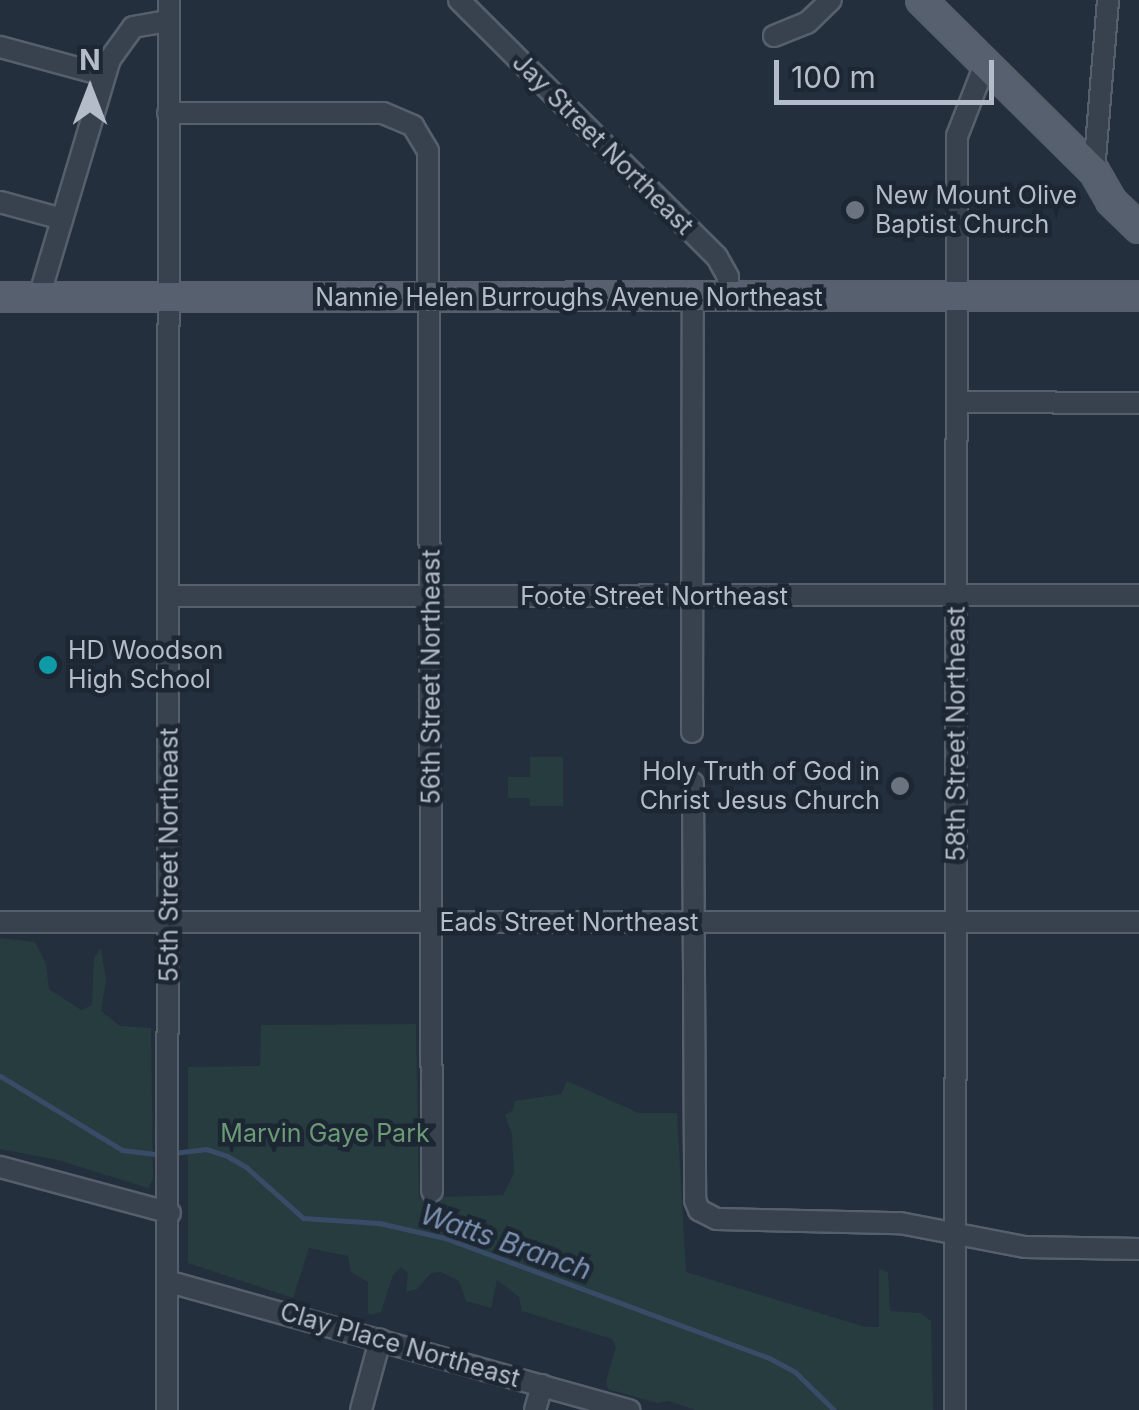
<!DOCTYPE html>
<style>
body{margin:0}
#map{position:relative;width:1139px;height:1410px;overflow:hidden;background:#242f3e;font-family:Inter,sans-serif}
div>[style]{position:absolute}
.green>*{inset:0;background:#263c3f}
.stream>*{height:5px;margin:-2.5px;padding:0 2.5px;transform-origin:2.5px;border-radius:2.5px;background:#394c67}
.roads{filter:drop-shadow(2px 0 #565f6c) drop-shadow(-2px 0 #565f6c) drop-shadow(0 2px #565f6c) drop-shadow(0 -2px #565f6c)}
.minor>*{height:20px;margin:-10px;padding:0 10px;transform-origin:10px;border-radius:10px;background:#38414e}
.major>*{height:28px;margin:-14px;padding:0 14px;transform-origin:14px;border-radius:14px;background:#56606e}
.dots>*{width:28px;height:28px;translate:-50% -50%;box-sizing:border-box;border:5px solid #1d2633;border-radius:50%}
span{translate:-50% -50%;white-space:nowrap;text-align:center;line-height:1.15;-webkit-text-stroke:9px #1d2633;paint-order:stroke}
.street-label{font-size:25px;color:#b4bcc9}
.poi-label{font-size:25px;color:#b4bcc9}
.left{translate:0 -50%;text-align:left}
.right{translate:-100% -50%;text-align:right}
.park-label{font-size:25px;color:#6b9a76}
.water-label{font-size:28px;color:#7c92b1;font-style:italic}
.north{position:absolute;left:40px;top:40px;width:100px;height:100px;-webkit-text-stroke:8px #1d2633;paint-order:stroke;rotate:0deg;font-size:28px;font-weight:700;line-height:40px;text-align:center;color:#b4bcc9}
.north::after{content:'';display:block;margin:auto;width:35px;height:45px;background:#b4bcc9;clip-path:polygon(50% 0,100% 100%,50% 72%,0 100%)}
.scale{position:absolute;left:774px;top:60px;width:220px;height:45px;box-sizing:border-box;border:5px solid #b4bcc9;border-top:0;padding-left:12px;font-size:30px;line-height:35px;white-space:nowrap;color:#b4bcc9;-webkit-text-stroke:8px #1d2633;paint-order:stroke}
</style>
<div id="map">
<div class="green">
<i style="clip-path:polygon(530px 757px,563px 757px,563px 806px,530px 806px,530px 798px,508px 798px,508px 777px,530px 777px)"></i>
<i style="clip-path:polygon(0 938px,35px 942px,46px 964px,49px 989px,81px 1010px,92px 1005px,94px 958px,101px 948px,106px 981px,101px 1011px,120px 1026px,151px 1028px,153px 1179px,148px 1188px,58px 1160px,0 1149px)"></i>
<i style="clip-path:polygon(416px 1024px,419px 1198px,503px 1195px,514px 1173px,512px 1134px,505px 1115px,513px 1110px,515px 1101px,561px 1094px,567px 1081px,639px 1113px,677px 1113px,686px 1272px,865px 1327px,879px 1327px,879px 1269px,888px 1272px,890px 1311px,921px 1313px,931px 1321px,933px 1410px,696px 1410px,669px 1401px,657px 1403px,608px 1389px,606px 1381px,616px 1347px,612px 1339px,522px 1311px,519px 1297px,497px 1280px,491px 1308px,466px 1301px,459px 1281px,441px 1272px,431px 1273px,417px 1289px,406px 1292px,408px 1273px,401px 1267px,393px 1275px,381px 1312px,372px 1315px,368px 1313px,368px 1282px,351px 1272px,348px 1256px,309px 1248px,293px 1298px,188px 1263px,188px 1067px,260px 1066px,261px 1025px)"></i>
</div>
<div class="stream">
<i style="left:0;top:1076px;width:143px;rotate:31.2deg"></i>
<i style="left:122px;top:1150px;width:41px;rotate:7deg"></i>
<i style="left:174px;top:1153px;width:32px;rotate:-7deg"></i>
<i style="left:206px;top:1149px;width:22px;rotate:18deg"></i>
<i style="left:227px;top:1156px;width:22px;rotate:30deg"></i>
<i style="left:246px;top:1167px;width:76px;rotate:41.8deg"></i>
<i style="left:303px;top:1218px;width:76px;rotate:3.8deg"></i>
<i style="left:379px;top:1223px;width:68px;rotate:12.8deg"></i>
<i style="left:445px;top:1238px;width:346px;rotate:20.3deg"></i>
<i style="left:769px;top:1358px;width:30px;rotate:28deg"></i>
<i style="left:795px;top:1372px;width:54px;rotate:44.3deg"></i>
</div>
<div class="roads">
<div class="minor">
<i style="left:459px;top:0;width:364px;rotate:44.9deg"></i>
<i style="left:717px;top:257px;width:23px;rotate:61deg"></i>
<i style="left:728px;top:277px;width:20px;rotate:90deg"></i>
<i style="left:774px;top:36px;width:35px;rotate:-22deg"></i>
<i style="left:807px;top:23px;width:33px;rotate:-44deg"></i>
<i style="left:0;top:47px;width:107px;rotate:15.2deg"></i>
<i style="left:168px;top:113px;width:215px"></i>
<i style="left:383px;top:113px;width:33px;rotate:23deg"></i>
<i style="left:413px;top:126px;width:29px;rotate:59deg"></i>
<i style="left:428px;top:151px;width:1040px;rotate:89.78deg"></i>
<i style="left:1094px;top:171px;width:172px;rotate:-85.3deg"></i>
<i style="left:0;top:202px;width:64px;rotate:15.3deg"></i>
<i style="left:39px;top:297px;width:248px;rotate:-73.4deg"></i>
<i style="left:110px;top:59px;width:39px;rotate:-54deg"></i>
<i style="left:133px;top:27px;width:34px;rotate:-10deg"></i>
<i style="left:957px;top:402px;width:182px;rotate:0.3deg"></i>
<i style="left:169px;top:596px;width:970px;rotate:-0.06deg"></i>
<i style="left:692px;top:732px;width:435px;rotate:-89.9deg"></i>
<i style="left:693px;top:783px;width:417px;rotate:89.7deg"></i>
<i style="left:695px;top:1200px;width:11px;rotate:68deg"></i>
<i style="left:699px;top:1210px;width:20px;rotate:27deg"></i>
<i style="left:717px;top:1219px;width:183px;rotate:1.3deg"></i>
<i style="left:900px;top:1223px;width:127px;rotate:10.9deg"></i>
<i style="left:1025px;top:1247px;width:114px;rotate:1deg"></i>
<i style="left:0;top:922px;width:1139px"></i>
<i style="left:0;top:1167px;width:176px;rotate:15.1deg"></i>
<i style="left:170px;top:1282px;width:477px;rotate:15.6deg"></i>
<i style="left:167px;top:1410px;width:1410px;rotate:-89.92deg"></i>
<i style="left:361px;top:1410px;width:73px;rotate:-74.8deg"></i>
<i style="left:535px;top:1410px;width:26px;rotate:-74deg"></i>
<i style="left:955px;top:1410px;width:1274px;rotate:-89.91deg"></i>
<i style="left:957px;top:136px;width:77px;rotate:-68.7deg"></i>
</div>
<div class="major">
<i style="left:921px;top:0;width:243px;rotate:44.7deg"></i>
<i style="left:1094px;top:171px;width:34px;rotate:60deg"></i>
<i style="left:1111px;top:201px;width:39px;rotate:44deg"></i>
<i style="left:0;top:297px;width:1139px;rotate:-0.05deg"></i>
</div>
</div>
<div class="dots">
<i style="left:855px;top:210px;background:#6b7280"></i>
<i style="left:48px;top:665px;background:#0f9aa8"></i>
<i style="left:900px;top:786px;background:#6b7280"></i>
</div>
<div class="street-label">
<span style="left:603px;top:144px;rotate:45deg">Jay Street Northeast</span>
<span style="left:569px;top:297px">Nannie Helen Burroughs Avenue Northeast</span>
<span style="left:654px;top:596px">Foote Street Northeast</span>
<span style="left:431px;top:677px;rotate:-90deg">56th Street Northeast</span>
<span style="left:956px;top:734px;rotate:-90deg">58th Street Northeast</span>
<span style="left:169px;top:855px;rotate:-90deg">55th Street Northeast</span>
<span style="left:569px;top:922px">Eads Street Northeast</span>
<span style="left:400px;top:1345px;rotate:16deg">Clay Place Northeast</span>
</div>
<div class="poi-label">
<span class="left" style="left:875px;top:210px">New Mount Olive<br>Baptist Church</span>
<span class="left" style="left:68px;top:665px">HD Woodson<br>High School</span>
<span class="right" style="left:880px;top:786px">Holy Truth of God in<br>Christ Jesus Church</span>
</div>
<div class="park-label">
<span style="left:325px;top:1133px">Marvin Gaye Park</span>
</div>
<div class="water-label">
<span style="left:506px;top:1242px;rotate:19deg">Watts Branch</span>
</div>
<div class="north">N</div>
<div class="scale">100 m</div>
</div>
